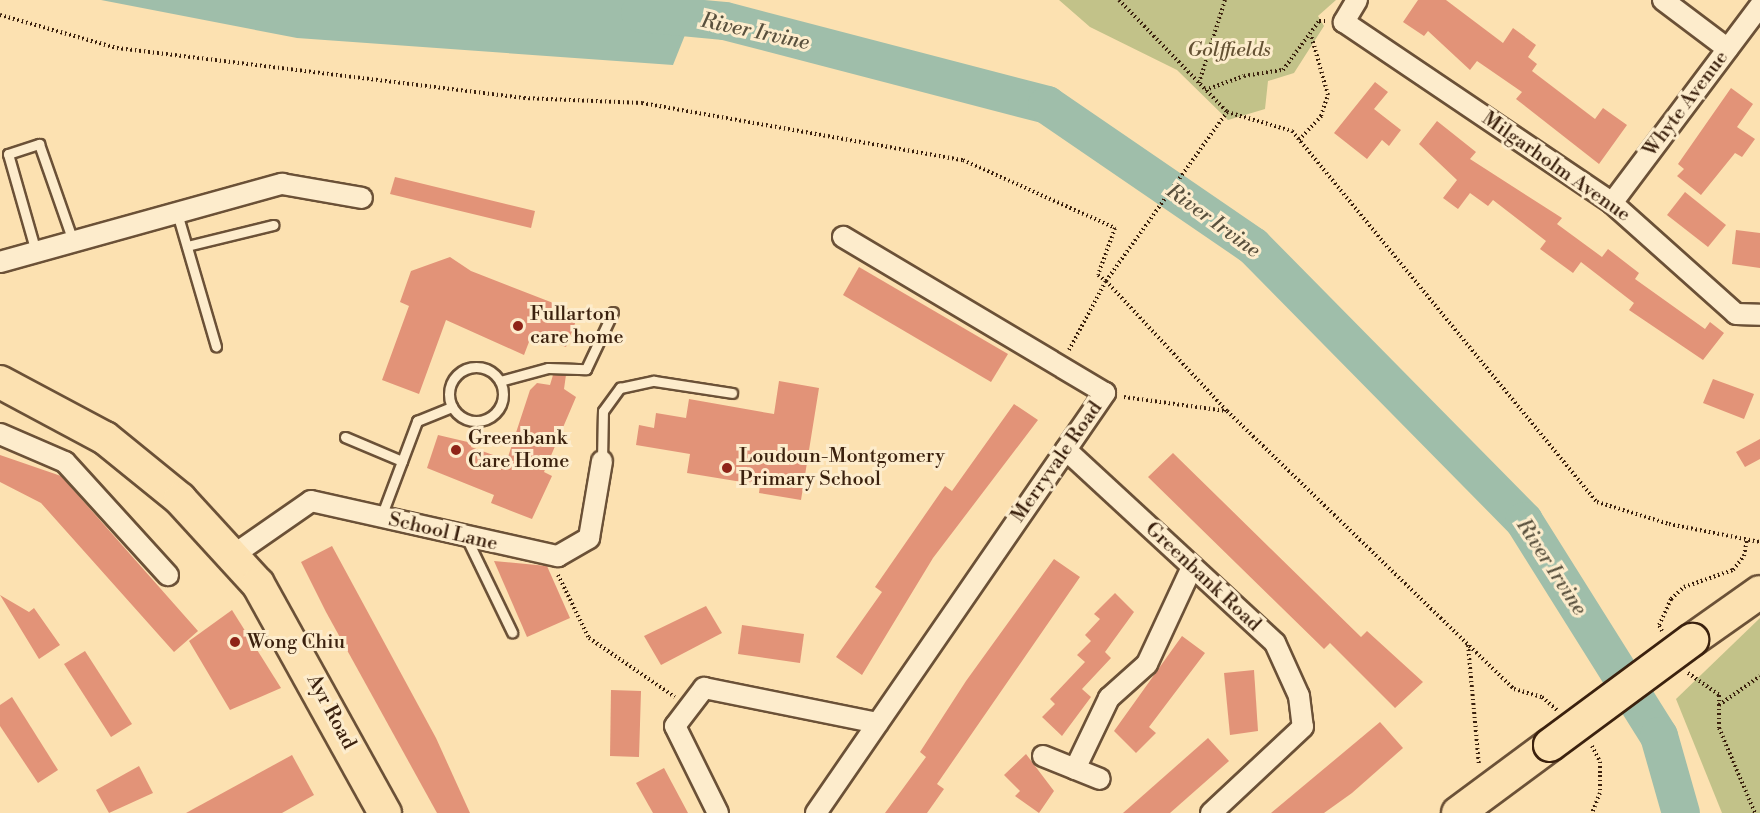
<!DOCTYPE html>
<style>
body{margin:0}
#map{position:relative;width:1760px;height:813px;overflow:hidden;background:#fce1b1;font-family:"Libre Bodoni",serif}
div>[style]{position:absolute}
.green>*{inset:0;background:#c2c289}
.water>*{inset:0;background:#9fbeaa}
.river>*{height:38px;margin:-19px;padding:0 19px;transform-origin:19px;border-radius:19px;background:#9fbeaa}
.building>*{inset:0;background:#e29378}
.path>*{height:4px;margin-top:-2px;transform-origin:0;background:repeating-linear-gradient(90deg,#3b210e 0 1.5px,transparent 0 4.5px)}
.roads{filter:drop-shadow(2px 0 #6b5137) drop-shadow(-2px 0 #6b5137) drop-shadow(0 2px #6b5137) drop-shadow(0 -2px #6b5137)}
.service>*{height:9px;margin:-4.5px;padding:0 4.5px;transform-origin:4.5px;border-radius:4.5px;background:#fdeccc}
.service>.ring{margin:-4.5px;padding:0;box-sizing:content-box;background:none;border:9px solid #fdeccc;border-radius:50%}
.minor>*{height:20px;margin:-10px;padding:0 10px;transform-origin:10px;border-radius:10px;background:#fdeccc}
.primary>*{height:32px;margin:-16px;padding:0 16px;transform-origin:16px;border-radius:16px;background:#fce1b1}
.bridges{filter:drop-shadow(2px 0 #3b210e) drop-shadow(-2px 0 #3b210e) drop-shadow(0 2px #3b210e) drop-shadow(0 -2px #3b210e)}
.primary-bridge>*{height:32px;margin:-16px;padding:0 16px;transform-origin:16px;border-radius:16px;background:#fce1b1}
.dots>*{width:16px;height:16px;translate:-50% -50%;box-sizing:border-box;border:3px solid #fdeccc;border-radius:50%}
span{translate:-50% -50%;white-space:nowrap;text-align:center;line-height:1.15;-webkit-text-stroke:6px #fdeccc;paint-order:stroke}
.park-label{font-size:20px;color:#645133;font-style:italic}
.street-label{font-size:20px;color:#3b210e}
.poi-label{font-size:20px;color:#3b210e}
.left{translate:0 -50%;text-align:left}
.water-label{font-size:21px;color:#59503d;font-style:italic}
</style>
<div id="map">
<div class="green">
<i style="clip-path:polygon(1059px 0,1336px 0,1318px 16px,1324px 26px,1294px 73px,1268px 81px,1265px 109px,1228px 120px,1177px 70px,1090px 27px)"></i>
<i style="clip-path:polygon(1760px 618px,1760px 813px,1722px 813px,1676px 699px)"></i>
</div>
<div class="water">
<i style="clip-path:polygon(101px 0,699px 0,673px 65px,297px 38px)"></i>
</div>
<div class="river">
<i style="left:640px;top:13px;width:85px;rotate:5.4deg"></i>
<i style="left:725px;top:21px;width:333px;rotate:14.6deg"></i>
<i style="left:1047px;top:105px;width:250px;rotate:34.4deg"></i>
<i style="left:1253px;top:246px;width:386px;rotate:45.4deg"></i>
<i style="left:1524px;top:521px;width:254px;rotate:57.9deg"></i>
<i style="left:1659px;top:736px;width:80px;rotate:74.1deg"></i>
</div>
<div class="building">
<i style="clip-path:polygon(1418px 0,1446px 0,1503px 43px,1513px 28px,1536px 45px,1528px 57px,1537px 64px,1532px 71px,1595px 119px,1603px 108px,1627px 125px,1599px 164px,1516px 99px,1522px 92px,1477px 61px,1470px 70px,1428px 31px,1424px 36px,1403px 22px)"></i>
<i style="clip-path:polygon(1375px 82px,1388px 92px,1374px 109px,1401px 130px,1389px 146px,1382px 140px,1367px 159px,1334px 133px)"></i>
<i style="clip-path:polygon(1731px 88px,1753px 104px,1737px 127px,1755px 139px,1742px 157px,1735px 153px,1701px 195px,1677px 176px,1684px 169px,1678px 164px)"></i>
<i style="clip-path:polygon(1437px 121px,1476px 152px,1470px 159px,1562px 218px,1557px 224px,1602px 257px,1608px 249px,1639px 273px,1635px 279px,1705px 329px,1710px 322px,1724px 333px,1703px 360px,1629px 310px,1634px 303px,1581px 262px,1573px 273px,1540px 249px,1546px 241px,1493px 200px,1488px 206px,1470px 193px,1458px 209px,1443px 198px,1457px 180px,1419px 144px)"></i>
<i style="clip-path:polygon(395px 177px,535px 211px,531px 228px,390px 194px)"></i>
<i style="clip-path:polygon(1685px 192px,1726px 225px,1708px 247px,1667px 215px)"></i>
<i style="clip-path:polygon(1736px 230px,1760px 233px,1760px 268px,1732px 264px)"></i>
<i style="clip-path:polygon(450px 257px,471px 271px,579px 313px,566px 347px,532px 334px,524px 355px,446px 320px,419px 394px,382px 380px,409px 306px,400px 302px,411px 271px)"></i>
<i style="clip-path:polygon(859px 267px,1008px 354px,991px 382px,843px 295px)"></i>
<i style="clip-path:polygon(553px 375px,566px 375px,564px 389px,576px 397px,544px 472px,552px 476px,532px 519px,491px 503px,494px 495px,427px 468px,438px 435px,472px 443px,471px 447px,507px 460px,530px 390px,537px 383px,550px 385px)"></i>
<i style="clip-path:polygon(1713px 379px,1754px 394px,1744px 419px,1703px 403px)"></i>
<i style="clip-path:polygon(779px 381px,819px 388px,801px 500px,759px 493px,760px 485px,687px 473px,690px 454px,636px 445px,639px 425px,654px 428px,656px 413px,686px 418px,689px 399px,774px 414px)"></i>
<i style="clip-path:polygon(1014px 404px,1038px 420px,933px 558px,862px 675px,836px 657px,882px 592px,875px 587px,945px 486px,952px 491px)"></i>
<i style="clip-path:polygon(1760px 439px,1760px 459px,1745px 467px,1736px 452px)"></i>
<i style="clip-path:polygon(1173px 453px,1361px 637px,1367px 631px,1423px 682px,1395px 708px,1330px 643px,1324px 649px,1148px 477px)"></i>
<i style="clip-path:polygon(0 455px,61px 476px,198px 631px,174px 652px,41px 503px,0 482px)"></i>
<i style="clip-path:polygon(332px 546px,436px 738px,470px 813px,437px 813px,326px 612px,301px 562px)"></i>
<i style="clip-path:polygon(1054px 559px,1080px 577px,937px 784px,944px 789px,927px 813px,885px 813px,926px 757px,920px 752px,966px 681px)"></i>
<i style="clip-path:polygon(494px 561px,547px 566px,570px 618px,527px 637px)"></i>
<i style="clip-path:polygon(1115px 593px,1134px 612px,1105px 652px,1111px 658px,1082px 689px,1091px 697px,1062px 736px,1042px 717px,1055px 704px,1050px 699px,1085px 662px,1077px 655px,1091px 641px,1085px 635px,1100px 619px,1094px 614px)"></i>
<i style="clip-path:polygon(0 595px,29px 612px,34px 608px,60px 645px,39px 659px)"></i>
<i style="clip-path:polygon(706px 606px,722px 633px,661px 665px,644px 636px)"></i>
<i style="clip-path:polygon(232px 610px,281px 688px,230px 710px,189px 641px)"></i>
<i style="clip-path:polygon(742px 625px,804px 634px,800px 663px,738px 654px)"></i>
<i style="clip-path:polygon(1182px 636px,1205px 653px,1149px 727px,1156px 733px,1136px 753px,1114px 731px)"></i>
<i style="clip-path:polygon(85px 651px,132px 724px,111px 737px,64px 664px)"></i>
<i style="clip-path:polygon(1254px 670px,1258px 731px,1230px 735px,1224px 673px)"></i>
<i style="clip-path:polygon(611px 690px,641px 691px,639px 757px,610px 756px)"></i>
<i style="clip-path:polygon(12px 697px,58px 770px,38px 783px,0 726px,0 705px)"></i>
<i style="clip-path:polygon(1380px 722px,1403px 748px,1352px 793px,1324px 813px,1271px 813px)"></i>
<i style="clip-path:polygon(1208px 738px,1229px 761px,1170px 813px,1123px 813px)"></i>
<i style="clip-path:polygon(1026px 754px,1054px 791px,1039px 813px,1015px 796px,1020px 791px,1004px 775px)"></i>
<i style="clip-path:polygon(292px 755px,314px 795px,282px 813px,186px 813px)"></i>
<i style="clip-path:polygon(139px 766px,153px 793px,109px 813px,96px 790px)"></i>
<i style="clip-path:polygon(664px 768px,688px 813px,653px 813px,636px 783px)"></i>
</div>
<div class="path">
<i style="left:1119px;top:0;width:156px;rotate:46deg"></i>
<i style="left:0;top:15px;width:122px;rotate:15.8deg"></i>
<i style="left:117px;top:48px;width:410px;rotate:7deg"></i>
<i style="left:524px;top:98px;width:118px;rotate:2.4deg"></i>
<i style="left:642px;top:103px;width:326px;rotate:10.1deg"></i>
<i style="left:963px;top:160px;width:167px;rotate:24.1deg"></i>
<i style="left:1115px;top:228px;width:50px;rotate:109.9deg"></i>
<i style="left:1098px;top:275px;width:10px;rotate:37deg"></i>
<i style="left:1106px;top:281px;width:208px;rotate:-54.4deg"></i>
<i style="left:1227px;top:112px;width:68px;rotate:16.3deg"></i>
<i style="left:1292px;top:131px;width:480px;rotate:50.6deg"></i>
<i style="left:1597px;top:502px;width:75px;rotate:17deg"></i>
<i style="left:1669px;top:524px;width:93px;rotate:11.2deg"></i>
<i style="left:1199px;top:83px;width:87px;rotate:-72.6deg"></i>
<i style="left:1205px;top:90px;width:41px;rotate:-19.7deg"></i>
<i style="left:1244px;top:76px;width:39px;rotate:-9deg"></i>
<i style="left:1283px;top:70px;width:61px;rotate:-53.7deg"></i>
<i style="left:1319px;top:21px;width:7px"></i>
<i style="left:1299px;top:140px;width:33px;rotate:-47deg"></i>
<i style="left:1321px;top:116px;width:22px;rotate:-72deg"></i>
<i style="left:1328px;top:95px;width:62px;rotate:-105.8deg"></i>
<i style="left:1069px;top:350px;width:78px;rotate:-61.8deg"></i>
<i style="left:1106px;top:281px;width:178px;rotate:47.1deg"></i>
<i style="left:1227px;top:411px;width:400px;rotate:44.1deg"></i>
<i style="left:1514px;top:689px;width:29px;rotate:16deg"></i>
<i style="left:1542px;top:697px;width:20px;rotate:41deg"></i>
<i style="left:1124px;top:397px;width:103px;rotate:7.8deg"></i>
<i style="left:558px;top:575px;width:70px;rotate:63.8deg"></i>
<i style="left:589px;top:638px;width:104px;rotate:34.5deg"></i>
<i style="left:1662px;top:631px;width:7px;rotate:-117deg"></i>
<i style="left:1659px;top:625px;width:29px;rotate:-65deg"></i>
<i style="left:1671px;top:599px;width:18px;rotate:-43deg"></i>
<i style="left:1684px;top:587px;width:52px;rotate:-19.1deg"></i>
<i style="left:1733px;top:570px;width:18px;rotate:-52deg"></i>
<i style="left:1744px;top:556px;width:17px;rotate:-80deg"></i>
<i style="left:1468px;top:645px;width:121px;rotate:84.8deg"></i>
<i style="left:1688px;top:673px;width:38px;rotate:35deg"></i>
<i style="left:1719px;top:695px;width:33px;rotate:90deg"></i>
<i style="left:1719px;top:728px;width:92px;rotate:67deg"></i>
<i style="left:1719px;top:705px;width:50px;rotate:-35.3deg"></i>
<i style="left:1592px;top:746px;width:18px;rotate:63deg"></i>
<i style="left:1600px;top:762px;width:31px;rotate:90deg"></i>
<i style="left:1600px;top:793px;width:22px;rotate:112deg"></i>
</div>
<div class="roads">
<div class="service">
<i style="left:177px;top:213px;width:139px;rotate:73.7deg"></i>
<i style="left:187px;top:246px;width:89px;rotate:-13.7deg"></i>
<i style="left:36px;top:252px;width:102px;rotate:-105.9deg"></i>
<i style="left:8px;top:154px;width:33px;rotate:-18deg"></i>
<i style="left:39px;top:144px;width:103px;rotate:70.7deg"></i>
<i class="ring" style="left:449px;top:367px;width:45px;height:45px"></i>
<i style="left:500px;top:381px;width:50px;rotate:-15.2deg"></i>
<i style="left:548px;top:368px;width:38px;rotate:2deg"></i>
<i style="left:586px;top:369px;width:63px;rotate:-64.7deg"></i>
<i style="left:345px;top:437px;width:62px;rotate:22.8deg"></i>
<i style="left:602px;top:461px;width:50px;rotate:-88.9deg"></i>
<i style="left:603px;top:411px;width:29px;rotate:-54deg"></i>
<i style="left:620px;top:388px;width:35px;rotate:-12deg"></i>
<i style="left:654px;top:381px;width:79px;rotate:8.7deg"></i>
<i style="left:381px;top:517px;width:103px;rotate:-69.4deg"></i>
<i style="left:417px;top:421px;width:38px;rotate:-22deg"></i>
<i style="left:466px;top:537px;width:106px;rotate:64.2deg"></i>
</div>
<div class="minor">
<i style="left:1357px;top:0;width:26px;rotate:121deg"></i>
<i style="left:1344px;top:22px;width:323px;rotate:34deg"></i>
<i style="left:1612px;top:203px;width:166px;rotate:41.8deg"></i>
<i style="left:1736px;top:314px;width:24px;rotate:2deg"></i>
<i style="left:1663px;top:0;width:81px;rotate:37deg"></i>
<i style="left:1612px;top:203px;width:246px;rotate:-53.1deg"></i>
<i style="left:0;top:262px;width:293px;rotate:-15.5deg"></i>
<i style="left:282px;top:184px;width:81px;rotate:9.9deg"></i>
<i style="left:0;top:434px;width:71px;rotate:23.3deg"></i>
<i style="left:65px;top:462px;width:153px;rotate:47.7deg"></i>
<i style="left:1066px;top:450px;width:284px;rotate:42.7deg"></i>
<i style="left:1275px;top:643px;width:58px;rotate:65.6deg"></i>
<i style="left:1299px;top:696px;width:31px;rotate:83deg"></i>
<i style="left:1303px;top:727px;width:126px;rotate:136.9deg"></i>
<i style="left:232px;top:556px;width:96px;rotate:-34.8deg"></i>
<i style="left:311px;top:501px;width:253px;rotate:12.6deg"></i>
<i style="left:558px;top:556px;width:36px;rotate:-30deg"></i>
<i style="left:589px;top:538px;width:78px;rotate:-80.4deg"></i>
<i style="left:1043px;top:756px;width:61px;rotate:22deg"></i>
<i style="left:1075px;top:769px;width:79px;rotate:-64.4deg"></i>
<i style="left:1109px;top:698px;width:51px;rotate:-41.8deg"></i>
<i style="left:1147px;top:664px;width:107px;rotate:-65.1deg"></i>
<i style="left:718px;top:813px;width:97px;rotate:-116.3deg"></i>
<i style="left:675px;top:726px;width:48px;rotate:-52.7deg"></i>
<i style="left:704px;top:688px;width:177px;rotate:11.4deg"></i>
<i style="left:816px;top:813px;width:510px;rotate:-55.47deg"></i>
<i style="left:1105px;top:393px;width:305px;rotate:-149.2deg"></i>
</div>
<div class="primary">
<i style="left:0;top:382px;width:119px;rotate:28.1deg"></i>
<i style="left:105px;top:438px;width:97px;rotate:39.1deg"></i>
<i style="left:180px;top:499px;width:115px;rotate:47.5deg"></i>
<i style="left:258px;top:584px;width:262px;rotate:61deg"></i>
<i style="left:1692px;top:640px;width:83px;rotate:-35.2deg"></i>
<i style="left:1458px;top:813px;width:114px;rotate:-36.5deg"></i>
</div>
</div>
<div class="bridges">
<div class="primary-bridge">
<i style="left:1550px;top:745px;width:177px;rotate:-36.5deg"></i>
</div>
</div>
<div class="dots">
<i style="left:518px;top:326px;background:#8f2418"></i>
<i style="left:456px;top:450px;background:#8f2418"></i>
<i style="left:727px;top:468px;background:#8f2418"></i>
<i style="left:235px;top:642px;background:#8f2418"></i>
</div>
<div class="park-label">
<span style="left:1229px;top:50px">Golffields</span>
</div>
<div class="street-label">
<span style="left:1686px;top:104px;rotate:-53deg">Whyte Avenue</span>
<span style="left:1556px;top:167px;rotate:35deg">Milgarholm Avenue</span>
<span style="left:1057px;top:462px;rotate:-55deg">Merryvale Road</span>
<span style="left:443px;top:532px;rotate:13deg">School Lane</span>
<span style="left:1203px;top:577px;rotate:43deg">Greenbank Road</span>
<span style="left:331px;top:712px;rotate:62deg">Ayr Road</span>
</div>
<div class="poi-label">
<span class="left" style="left:530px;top:326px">Fullarton<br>care home</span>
<span class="left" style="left:468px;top:450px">Greenbank<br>Care Home</span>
<span class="left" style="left:739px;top:468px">Loudoun-Montgomery<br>Primary School</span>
<span class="left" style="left:247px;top:642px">Wong Chiu</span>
</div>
<div class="water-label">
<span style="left:755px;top:32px;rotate:12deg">River Irvine</span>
<span style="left:1213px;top:221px;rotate:36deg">River Irvine</span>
<span style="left:1551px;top:567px;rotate:57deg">River Irvine</span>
</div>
</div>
